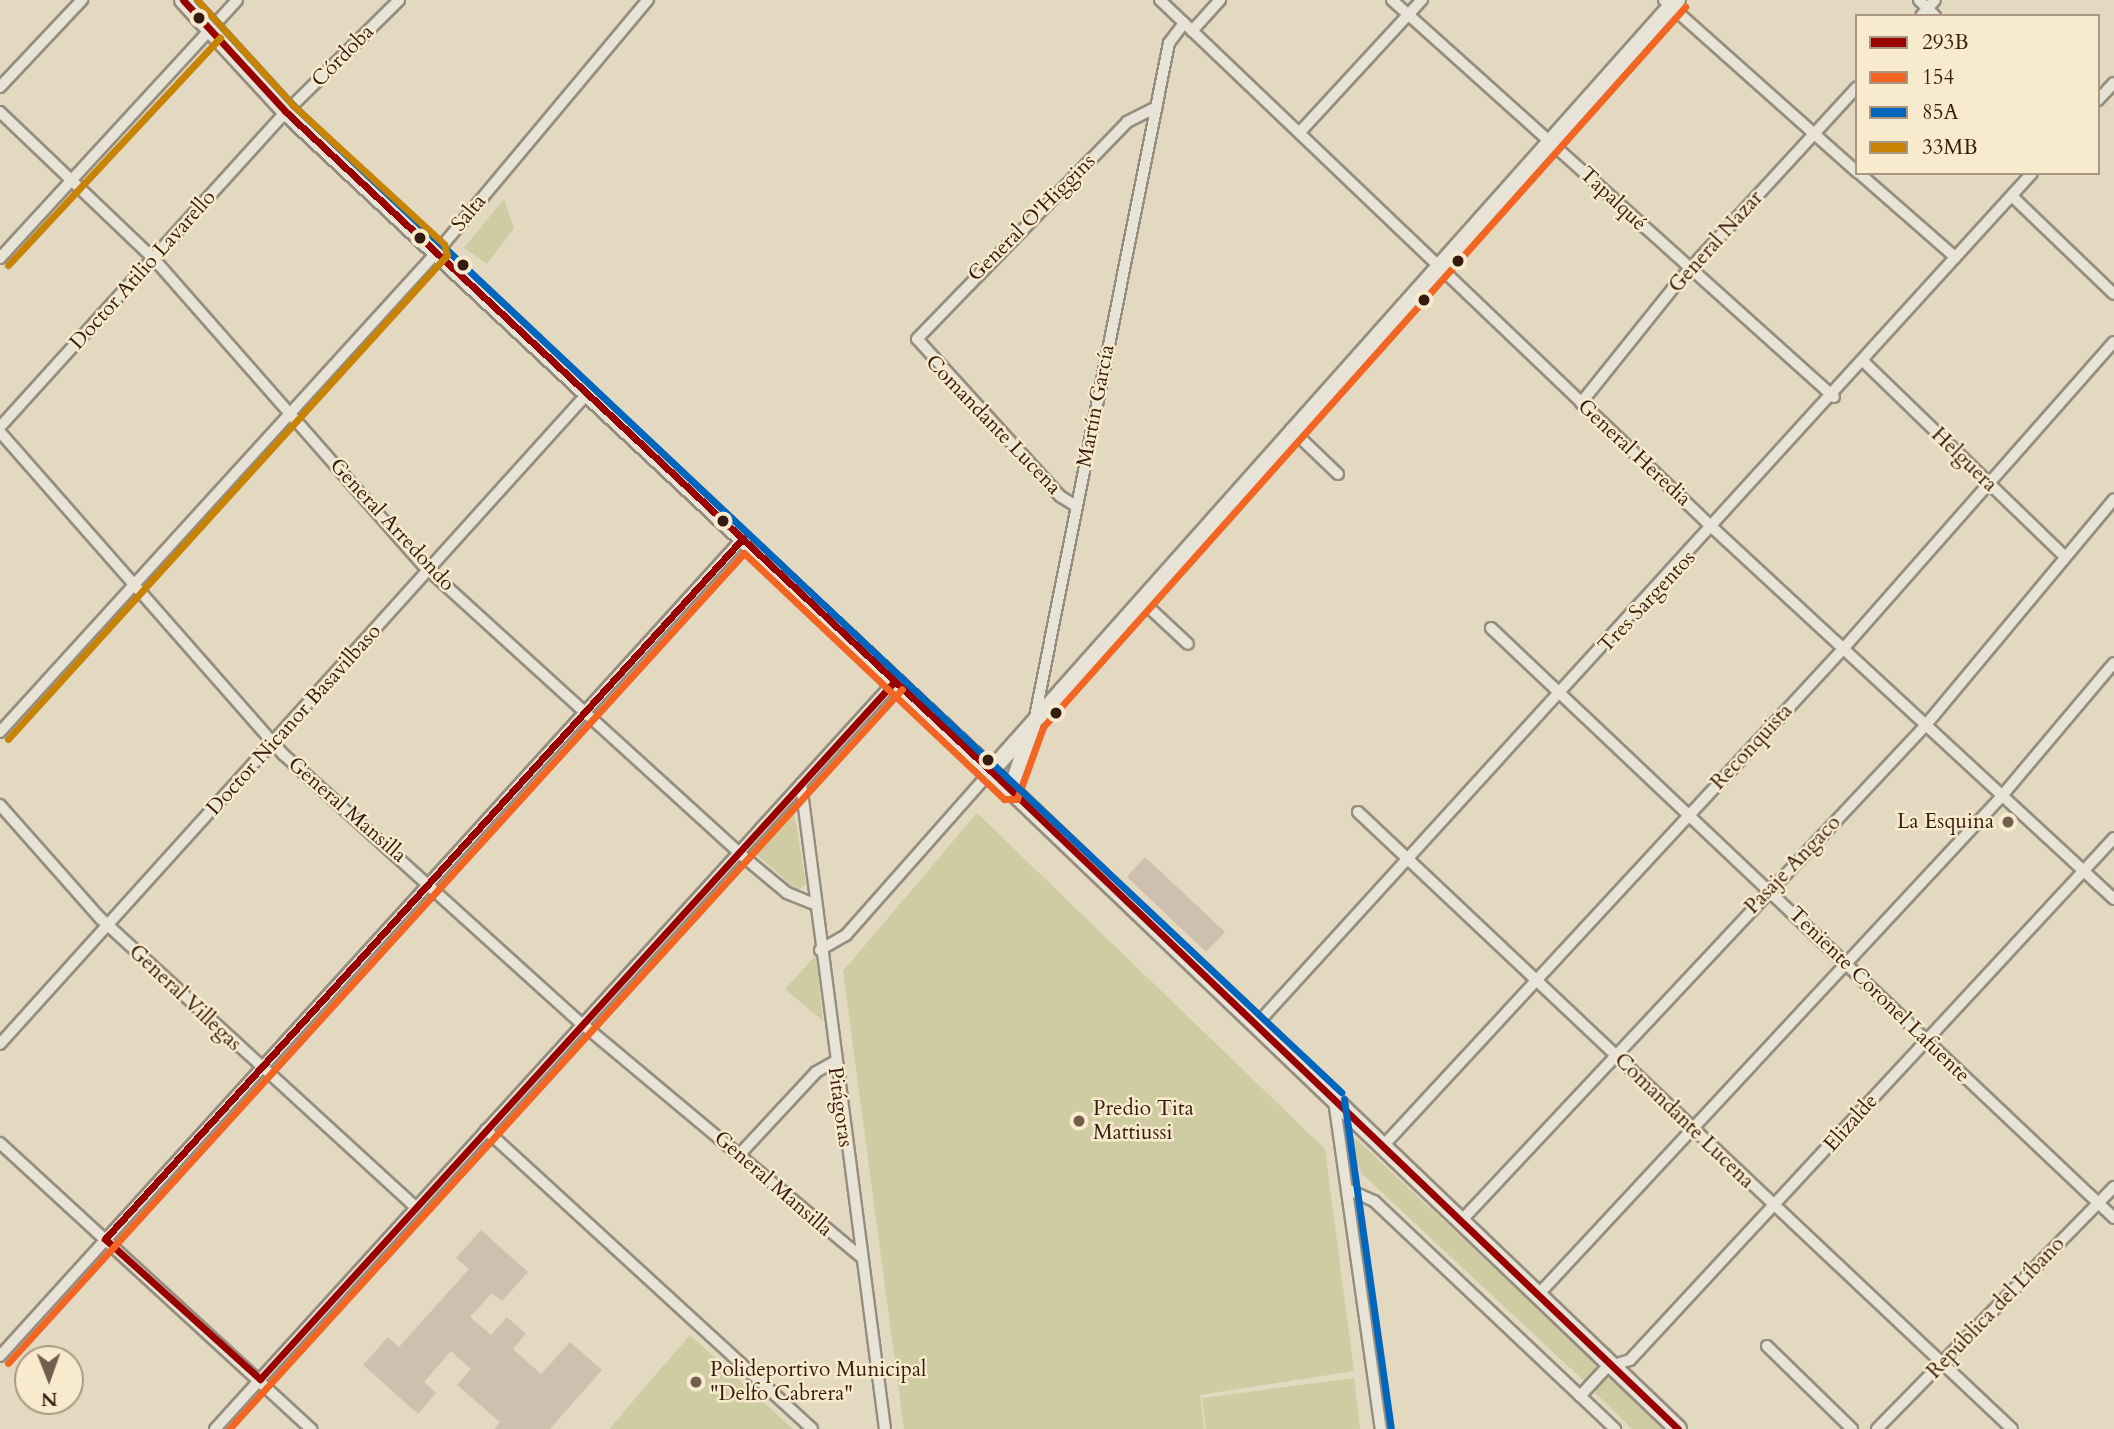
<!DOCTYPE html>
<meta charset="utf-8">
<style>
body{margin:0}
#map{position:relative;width:2114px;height:1429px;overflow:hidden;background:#e3d9c1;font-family:Cardo,serif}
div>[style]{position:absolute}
.green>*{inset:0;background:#cfcca3}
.building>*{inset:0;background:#cebfae}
.roads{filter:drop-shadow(2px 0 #958d7e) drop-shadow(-2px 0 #958d7e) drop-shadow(0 2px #958d7e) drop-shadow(0 -2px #958d7e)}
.street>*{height:10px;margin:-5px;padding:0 5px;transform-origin:5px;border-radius:5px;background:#e8e3d7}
.secondary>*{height:16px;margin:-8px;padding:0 8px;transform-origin:8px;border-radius:8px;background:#e8e3d7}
.bus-1>*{height:7px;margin:-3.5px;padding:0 3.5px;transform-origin:3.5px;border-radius:3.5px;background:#990100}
.bus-2>*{height:7px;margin:-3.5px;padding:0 3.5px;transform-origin:3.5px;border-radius:3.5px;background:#f26522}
.bus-3>*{height:7px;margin:-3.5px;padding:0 3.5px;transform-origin:3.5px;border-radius:3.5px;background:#0065bd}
.bus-4>*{height:7px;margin:-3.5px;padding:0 3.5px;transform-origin:3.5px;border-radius:3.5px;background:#c78304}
.dots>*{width:19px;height:19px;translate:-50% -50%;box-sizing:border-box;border:4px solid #f7eacd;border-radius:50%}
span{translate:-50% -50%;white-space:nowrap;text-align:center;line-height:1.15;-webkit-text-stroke:5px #f7eacd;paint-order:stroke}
.street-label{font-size:21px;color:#361b10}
.poi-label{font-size:21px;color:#361b10}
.right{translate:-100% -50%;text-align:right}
.left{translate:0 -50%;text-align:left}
.legend{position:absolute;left:1855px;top:14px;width:245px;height:161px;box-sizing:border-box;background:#f7eacd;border:2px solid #aa9781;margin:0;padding:9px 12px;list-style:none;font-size:21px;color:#361b10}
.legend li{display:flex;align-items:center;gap:14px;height:35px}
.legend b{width:35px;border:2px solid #aa9781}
.north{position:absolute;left:14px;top:1345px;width:70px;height:70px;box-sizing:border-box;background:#f7eacd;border:2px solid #aa9781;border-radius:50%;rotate:179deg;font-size:19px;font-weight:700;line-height:28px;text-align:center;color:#361b10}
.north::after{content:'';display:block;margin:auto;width:24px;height:32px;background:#735e4e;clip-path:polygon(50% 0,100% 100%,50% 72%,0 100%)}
</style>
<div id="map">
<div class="green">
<i style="clip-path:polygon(504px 199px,514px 228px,487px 264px,464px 248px)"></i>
<i style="clip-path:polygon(793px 805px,806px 884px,797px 891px,752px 850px)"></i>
<i style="clip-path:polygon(977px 813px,1325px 1149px,1354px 1371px,1200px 1395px,1204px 1429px,904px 1429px,843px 971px)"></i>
<i style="clip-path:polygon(816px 955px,823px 1021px,785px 989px)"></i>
<i style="clip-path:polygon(1355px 1138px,1598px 1365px,1585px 1382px,1361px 1173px,1350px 1146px)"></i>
<i style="clip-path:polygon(690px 1335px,793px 1429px,609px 1429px)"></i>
<i style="clip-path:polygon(1605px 1377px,1610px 1378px,1664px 1429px,1632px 1429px,1592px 1390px)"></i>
<i style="clip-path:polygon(1354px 1378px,1360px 1429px,1206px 1429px,1202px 1398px)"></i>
</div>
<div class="building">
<i style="clip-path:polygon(1145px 857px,1225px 932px,1206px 952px,1127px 877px)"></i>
<i style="clip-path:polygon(481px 1230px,528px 1272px,502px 1301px,492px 1293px,470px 1317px,491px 1335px,507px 1317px,526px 1334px,513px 1349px,541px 1374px,570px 1342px,602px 1370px,550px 1429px,494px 1429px,500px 1422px,457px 1385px,471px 1369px,451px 1351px,424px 1382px,436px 1393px,418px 1414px,363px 1365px,388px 1337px,399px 1347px,469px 1269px,456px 1258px)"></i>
</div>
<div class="roads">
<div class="street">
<i style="left:1160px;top:0;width:766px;rotate:43.68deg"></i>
<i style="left:1714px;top:529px;width:545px;rotate:42.77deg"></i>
<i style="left:1392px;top:0;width:594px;rotate:41.93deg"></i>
<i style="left:1664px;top:0;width:259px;rotate:41.7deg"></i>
<i style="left:1919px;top:0;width:23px;rotate:45deg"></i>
<i style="left:1921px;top:16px;width:21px;rotate:-49deg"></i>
<i style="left:1192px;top:31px;width:42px;rotate:-47.9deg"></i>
<i style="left:0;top:87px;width:120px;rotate:-46.7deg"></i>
<i style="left:2098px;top:100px;width:23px;rotate:-47deg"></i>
<i style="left:0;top:112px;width:213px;rotate:43.7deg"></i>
<i style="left:154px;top:259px;width:407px;rotate:48.7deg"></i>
<i style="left:423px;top:565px;width:428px;rotate:42.3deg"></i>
<i style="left:739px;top:853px;width:62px;rotate:39.8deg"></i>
<i style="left:787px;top:893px;width:29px;rotate:22deg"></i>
<i style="left:1300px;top:132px;width:180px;rotate:-47.3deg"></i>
<i style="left:1859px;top:173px;width:128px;rotate:41.2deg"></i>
<i style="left:2012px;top:196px;width:141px;rotate:43.9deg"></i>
<i style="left:0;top:258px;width:350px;rotate:-47.4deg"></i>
<i style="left:1864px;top:362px;width:280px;rotate:44.1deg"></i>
<i style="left:1581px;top:403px;width:154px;rotate:-51.3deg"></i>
<i style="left:1677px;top:283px;width:266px;rotate:-47.4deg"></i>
<i style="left:0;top:427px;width:425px;rotate:-47.8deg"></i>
<i style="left:286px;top:112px;width:159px;rotate:-44.7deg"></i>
<i style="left:1291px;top:429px;width:65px;rotate:43.8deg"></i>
<i style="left:0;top:432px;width:430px;rotate:48.7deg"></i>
<i style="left:284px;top:755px;width:399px;rotate:42.1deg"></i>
<i style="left:580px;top:1022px;width:366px;rotate:39.9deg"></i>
<i style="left:1076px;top:506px;width:19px;rotate:-148deg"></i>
<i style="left:1060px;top:496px;width:212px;rotate:-132.3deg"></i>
<i style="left:917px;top:339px;width:302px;rotate:-45.9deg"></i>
<i style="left:1127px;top:122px;width:33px;rotate:-27deg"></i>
<i style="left:1141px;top:600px;width:64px;rotate:43.1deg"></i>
<i style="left:1491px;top:628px;width:858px;rotate:43.44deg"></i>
<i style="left:1034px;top:722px;width:692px;rotate:-78.75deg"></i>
<i style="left:1169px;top:43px;width:25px;rotate:-53deg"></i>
<i style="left:0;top:732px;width:649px;rotate:-47.68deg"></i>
<i style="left:437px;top:252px;width:329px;rotate:-50.1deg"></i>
<i style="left:801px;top:784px;width:650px;rotate:82.58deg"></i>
<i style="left:0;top:805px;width:151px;rotate:48.5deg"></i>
<i style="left:100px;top:918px;width:426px;rotate:42.5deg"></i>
<i style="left:1358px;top:812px;width:899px;rotate:43.33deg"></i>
<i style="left:820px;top:950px;width:30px;rotate:-30deg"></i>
<i style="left:846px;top:935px;width:219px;rotate:-48.5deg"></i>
<i style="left:1256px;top:1025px;width:1152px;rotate:-47.67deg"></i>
<i style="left:0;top:1044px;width:876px;rotate:-47.92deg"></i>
<i style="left:1334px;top:1100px;width:332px;rotate:81.9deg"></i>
<i style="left:486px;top:1130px;width:442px;rotate:42.5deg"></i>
<i style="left:0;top:1143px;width:423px;rotate:42.6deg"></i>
<i style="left:1383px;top:1146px;width:677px;rotate:-47.21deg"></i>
<i style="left:1843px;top:649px;width:409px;rotate:-48.6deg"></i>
<i style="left:739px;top:1155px;width:113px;rotate:-47.1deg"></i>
<i style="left:816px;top:1072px;width:21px;rotate:-29deg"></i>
<i style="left:1347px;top:1189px;width:30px;rotate:24deg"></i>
<i style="left:1374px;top:1201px;width:332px;rotate:43.4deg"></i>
<i style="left:1461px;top:1221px;width:678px;rotate:-46.85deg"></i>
<i style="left:1925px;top:726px;width:295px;rotate:-50.2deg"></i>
<i style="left:1537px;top:1296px;width:681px;rotate:-47.08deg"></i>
<i style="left:2001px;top:797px;width:175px;rotate:-49.9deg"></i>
<i style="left:1767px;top:1346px;width:119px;rotate:44.3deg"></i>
<i style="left:0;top:1356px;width:1105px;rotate:-47.75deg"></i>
<i style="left:1580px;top:1396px;width:40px;rotate:-47deg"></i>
<i style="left:1607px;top:1367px;width:24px;rotate:-17deg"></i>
<i style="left:1630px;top:1360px;width:712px;rotate:-47.16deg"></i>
<i style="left:215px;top:1429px;width:1009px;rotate:-47.73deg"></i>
<i style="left:1877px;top:1429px;width:339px;rotate:-45.6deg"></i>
</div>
<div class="secondary">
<i style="left:183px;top:0;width:152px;rotate:47.4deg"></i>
<i style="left:286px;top:112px;width:965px;rotate:43.07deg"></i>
<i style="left:991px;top:771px;width:951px;rotate:43.76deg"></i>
<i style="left:991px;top:771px;width:1032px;rotate:-48.34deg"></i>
<i style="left:1011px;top:791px;width:71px;rotate:-71.1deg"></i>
</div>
</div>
<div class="bus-1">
<i style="left:183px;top:0;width:152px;rotate:47.4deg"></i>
<i style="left:286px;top:112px;width:965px;rotate:43.07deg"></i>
<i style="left:991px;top:771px;width:951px;rotate:43.76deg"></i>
<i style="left:105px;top:1239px;width:948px;rotate:-47.69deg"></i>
<i style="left:105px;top:1239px;width:209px;rotate:42.1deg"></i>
<i style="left:260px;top:1379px;width:942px;rotate:-47.71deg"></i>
</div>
<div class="bus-2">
<i style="left:8px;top:1363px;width:1094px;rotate:-47.74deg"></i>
<i style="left:744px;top:553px;width:358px;rotate:43.4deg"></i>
<i style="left:1004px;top:799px;width:13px"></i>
<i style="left:1017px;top:799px;width:77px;rotate:-70.1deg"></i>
<i style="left:1043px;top:727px;width:965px;rotate:-48.28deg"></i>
<i style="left:229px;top:1429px;width:1000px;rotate:-47.71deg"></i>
</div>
<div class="bus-3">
<i style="left:197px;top:0;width:142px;rotate:47.6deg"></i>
<i style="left:293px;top:105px;width:1440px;rotate:43.28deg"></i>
<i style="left:1344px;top:1099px;width:332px;rotate:81.9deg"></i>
</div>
<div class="bus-4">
<i style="left:8px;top:265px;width:311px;rotate:-47deg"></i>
<i style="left:8px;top:739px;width:653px;rotate:-47.79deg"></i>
<i style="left:447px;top:255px;width:11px;rotate:-105deg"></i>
<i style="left:444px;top:244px;width:205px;rotate:-137.4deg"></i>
<i style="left:293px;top:105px;width:142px;rotate:-132.4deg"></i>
</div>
<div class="dots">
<i style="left:199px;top:18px;background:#361b10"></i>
<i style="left:420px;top:238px;background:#361b10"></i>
<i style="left:1458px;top:261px;background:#361b10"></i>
<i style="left:463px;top:265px;background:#361b10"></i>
<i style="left:1424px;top:300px;background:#361b10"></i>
<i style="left:723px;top:521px;background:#361b10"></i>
<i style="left:1056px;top:713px;background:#361b10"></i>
<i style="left:988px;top:760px;background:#361b10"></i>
<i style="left:2008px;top:822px;background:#735e4e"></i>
<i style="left:1079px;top:1121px;background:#735e4e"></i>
<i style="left:696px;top:1382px;background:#735e4e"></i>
</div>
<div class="street-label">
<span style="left:343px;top:56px;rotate:-45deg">Córdoba</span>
<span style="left:1613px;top:199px;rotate:43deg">Tapalqué</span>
<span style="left:469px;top:213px;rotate:-50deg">Salta</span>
<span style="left:1032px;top:218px;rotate:-45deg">General O'Higgins</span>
<span style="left:1716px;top:242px;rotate:-48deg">General Nazar</span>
<span style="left:143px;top:270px;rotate:-48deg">Doctor Atilio Lavarello</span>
<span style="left:1096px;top:406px;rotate:-79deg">Martín García</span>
<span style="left:993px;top:425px;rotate:46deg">Comandante Lucena</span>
<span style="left:1634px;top:453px;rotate:43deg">General Heredia</span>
<span style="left:1964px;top:460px;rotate:44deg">Helguera</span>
<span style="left:392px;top:525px;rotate:47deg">General Arredondo</span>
<span style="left:1647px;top:602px;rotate:-47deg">Tres Sargentos</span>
<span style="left:294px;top:720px;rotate:-48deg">Doctor Nicanor Basavilbaso</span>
<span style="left:1752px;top:747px;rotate:-47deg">Reconquista</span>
<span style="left:347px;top:810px;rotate:41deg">General Mansilla</span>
<span style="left:1793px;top:865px;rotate:-46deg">Pasaje Angaco</span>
<span style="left:1879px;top:995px;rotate:44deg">Teniente Coronel Lafuente</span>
<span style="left:185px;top:998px;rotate:43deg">General Villegas</span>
<span style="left:840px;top:1107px;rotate:82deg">Pitágoras</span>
<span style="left:1684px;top:1121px;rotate:44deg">Comandante Lucena</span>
<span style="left:1851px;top:1123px;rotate:-48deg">Elizalde</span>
<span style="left:773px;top:1184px;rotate:41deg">General Mansilla</span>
<span style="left:1996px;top:1308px;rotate:-46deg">República del Líbano</span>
</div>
<div class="poi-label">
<span class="right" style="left:1994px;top:822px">La Esquina</span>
<span class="left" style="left:1093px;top:1121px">Predio Tita<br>Mattiussi</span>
<span class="left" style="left:710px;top:1382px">Polideportivo Municipal<br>"Delfo Cabrera"</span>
</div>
<ul class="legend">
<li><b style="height:9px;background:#990100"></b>293B</li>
<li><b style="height:9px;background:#f26522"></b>154</li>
<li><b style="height:9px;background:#0065bd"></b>85A</li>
<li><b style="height:9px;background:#c78304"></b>33MB</li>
</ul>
<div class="north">N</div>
</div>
